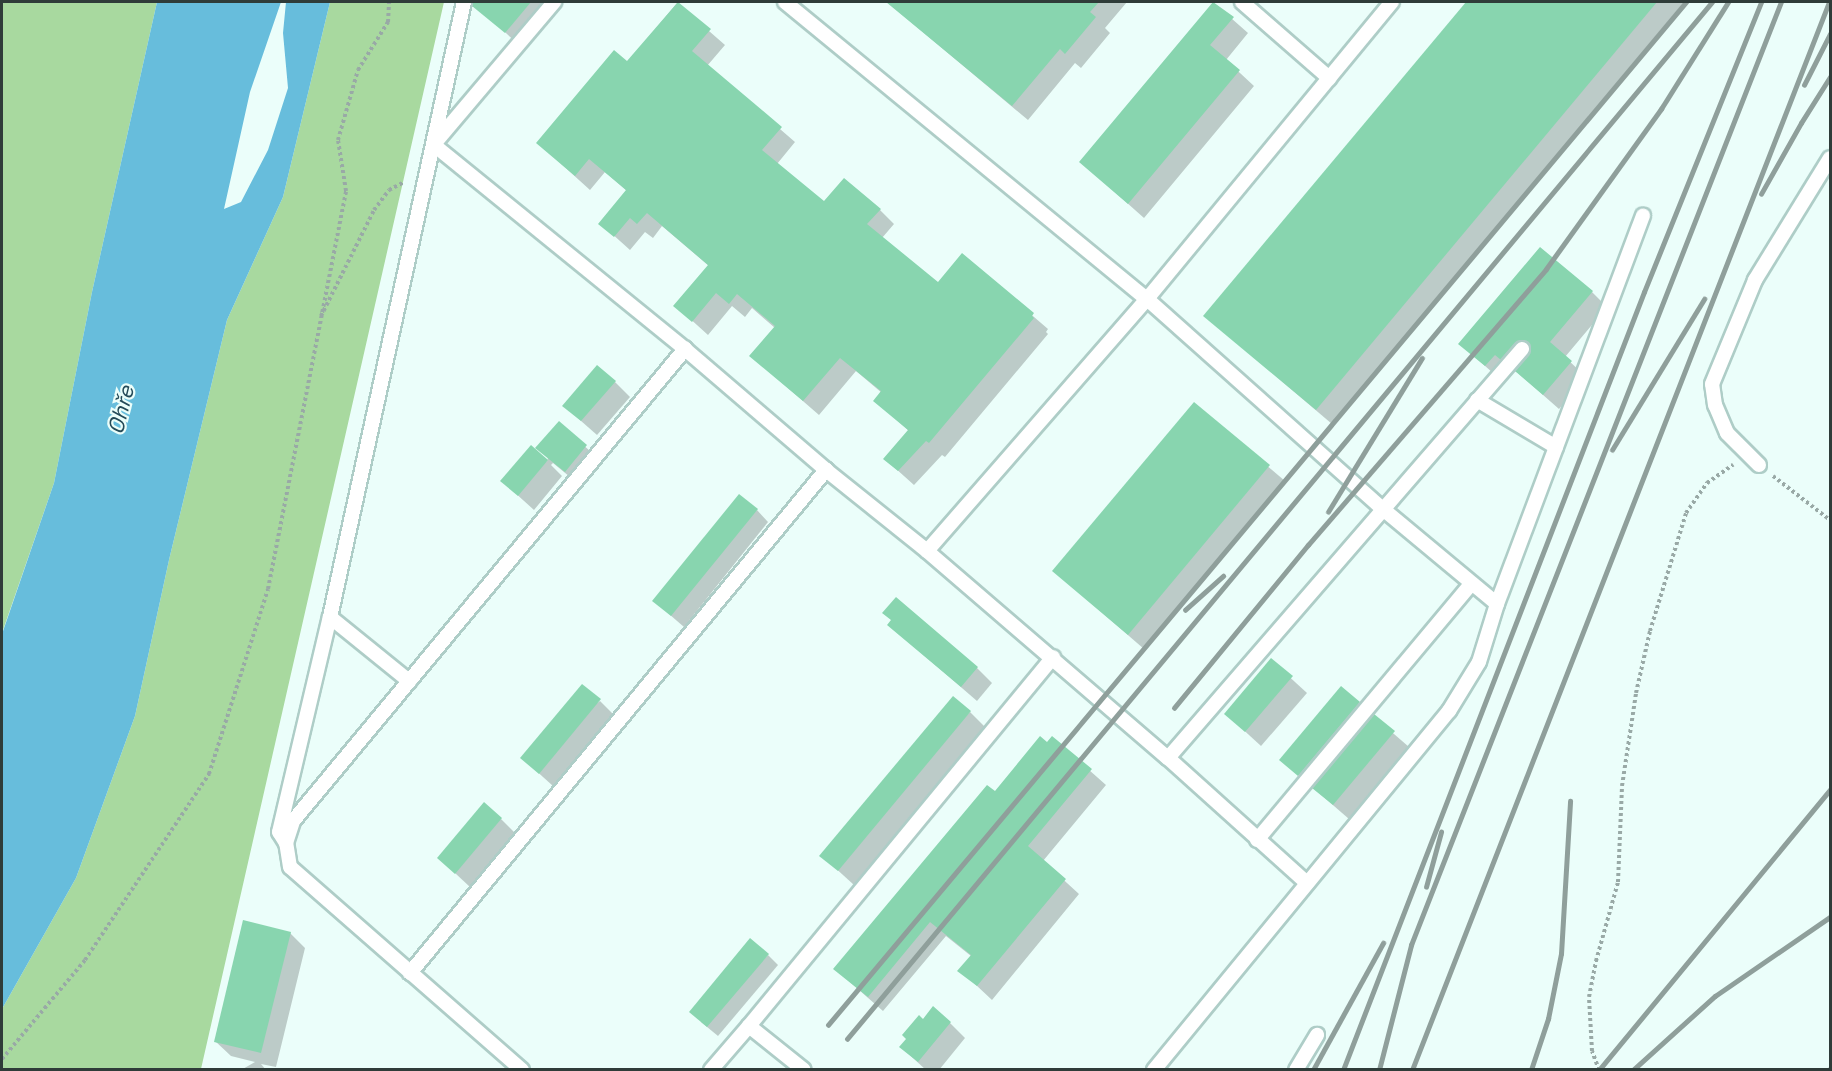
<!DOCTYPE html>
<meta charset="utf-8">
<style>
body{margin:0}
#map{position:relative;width:1832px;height:1071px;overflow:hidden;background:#ebfefa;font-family:"Space Grotesk",sans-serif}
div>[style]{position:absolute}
.forest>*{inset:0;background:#a8d99f}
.water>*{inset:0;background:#67bddc}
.shadow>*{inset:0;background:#0003}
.building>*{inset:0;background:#88d5af}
.path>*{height:4px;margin-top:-2px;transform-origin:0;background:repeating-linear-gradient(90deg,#99a9a6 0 3px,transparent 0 6px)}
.roads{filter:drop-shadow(2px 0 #aecdc7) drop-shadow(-2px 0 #aecdc7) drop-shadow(0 2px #aecdc7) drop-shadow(0 -2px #aecdc7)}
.lane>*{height:14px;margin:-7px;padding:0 7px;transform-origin:7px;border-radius:7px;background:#fff}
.rail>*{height:4.5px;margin:-2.25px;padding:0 2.25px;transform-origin:2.25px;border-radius:2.25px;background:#8f9f9b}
span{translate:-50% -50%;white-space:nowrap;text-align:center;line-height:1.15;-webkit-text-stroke:4.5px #ebfefa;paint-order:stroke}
.water-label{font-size:22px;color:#244a58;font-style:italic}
.frame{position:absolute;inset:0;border:3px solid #2f3c39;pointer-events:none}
</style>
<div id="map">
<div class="forest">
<i style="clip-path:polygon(2px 2px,157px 2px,92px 292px,54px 483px,2px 633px)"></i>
<i style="clip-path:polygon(330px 2px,444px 2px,201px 1069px,2px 1070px,2px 1009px,76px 878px,135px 716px,169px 560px,227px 320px,283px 197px)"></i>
</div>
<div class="water">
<i style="clip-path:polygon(157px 2px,281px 2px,250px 92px,224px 209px,241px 202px,268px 150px,288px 88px,283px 33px,286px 2px,330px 2px,283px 197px,227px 320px,169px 560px,135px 716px,76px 878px,2px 1009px,2px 634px,54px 483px,92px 292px)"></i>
</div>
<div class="shadow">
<i style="clip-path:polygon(491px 2px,558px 2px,521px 47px,483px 12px)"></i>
<i style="clip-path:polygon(887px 2px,1127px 2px,1105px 28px,1110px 33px,1081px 68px,1075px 63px,1028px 120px)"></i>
<i style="clip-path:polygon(1468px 2px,1684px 2px,1332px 424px,1205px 316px)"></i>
<i style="clip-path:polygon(677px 3px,725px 45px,707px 66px,795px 142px,777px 164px,825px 203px,880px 210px,894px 224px,882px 238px,938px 284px,962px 255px,1048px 329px,1046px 332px,1048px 334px,945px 457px,942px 455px,914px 485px,885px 459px,909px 431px,875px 400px,882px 393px,856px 371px,819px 415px,751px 356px,775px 328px,752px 308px,745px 317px,732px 306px,708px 335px,676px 306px,709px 266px,662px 226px,653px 238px,645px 232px,630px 250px,600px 223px,627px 191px,605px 172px,590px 190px,538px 143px,627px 63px)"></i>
<i style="clip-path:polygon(1214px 3px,1248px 33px,1226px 60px,1254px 86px,1144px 218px,1081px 162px)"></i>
<i style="clip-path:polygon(1592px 292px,1607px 307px,1565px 357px,1586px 377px,1559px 409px,1518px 373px,1511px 369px,1501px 380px,1460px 344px)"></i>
<i style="clip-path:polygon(615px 382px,630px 397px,597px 435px,564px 406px)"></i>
<i style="clip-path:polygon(1195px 404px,1285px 481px,1144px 649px,1054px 571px)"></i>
<i style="clip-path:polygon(559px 423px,601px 461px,581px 486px,553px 463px,551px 465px,562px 476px,534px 510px,502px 481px,547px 461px)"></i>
<i style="clip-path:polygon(757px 510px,768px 522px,684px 627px,654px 601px)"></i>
<i style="clip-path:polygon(889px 625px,977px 668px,992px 683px,977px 701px)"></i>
<i style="clip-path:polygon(1271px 660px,1307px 693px,1261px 746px,1226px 714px)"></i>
<i style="clip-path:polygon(1341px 688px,1409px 747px,1349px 819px,1281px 760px)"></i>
<i style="clip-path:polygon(600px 701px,613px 714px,553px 786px,522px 758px)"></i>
<i style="clip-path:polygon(970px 712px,985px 727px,854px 885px,821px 855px)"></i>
<i style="clip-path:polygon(1053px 738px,1106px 785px,1043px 861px,1079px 894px,992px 1000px,960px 970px,971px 956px,946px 936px,883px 1011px,835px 969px,995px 793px)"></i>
<i style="clip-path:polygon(501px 819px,516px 834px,471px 888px,439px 858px)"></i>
<i style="clip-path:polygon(290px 933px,305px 948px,276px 1067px,261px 1064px,266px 1070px,241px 1070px,255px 1062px,231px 1056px,215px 1041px)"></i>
<i style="clip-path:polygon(768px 955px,778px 965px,718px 1036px,701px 1022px)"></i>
<i style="clip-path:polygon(923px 1021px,950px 1023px,965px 1038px,939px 1070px,926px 1070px,901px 1047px)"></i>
</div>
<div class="building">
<i style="clip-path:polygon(473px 2px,531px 2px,505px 33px,472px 6px)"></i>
<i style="clip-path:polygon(678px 2px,711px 29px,692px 51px,782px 127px,762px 150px,824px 201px,844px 178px,881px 209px,867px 224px,938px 282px,962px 253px,1034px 313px,1032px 316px,1034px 318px,929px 443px,926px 441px,898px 471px,883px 459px,908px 430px,873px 401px,881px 391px,840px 358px,803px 401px,749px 356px,775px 326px,737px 294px,729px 304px,716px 293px,692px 322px,673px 306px,708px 265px,647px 213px,637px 224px,630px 218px,614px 237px,598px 224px,626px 190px,589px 159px,575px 176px,536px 143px,614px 50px,627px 61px)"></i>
<i style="clip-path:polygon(886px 2px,1099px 2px,1090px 12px,1096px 17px,1065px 54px,1060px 49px,1012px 106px)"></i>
<i style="clip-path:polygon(1213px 2px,1234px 17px,1210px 45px,1240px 70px,1128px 204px,1079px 162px)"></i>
<i style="clip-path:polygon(1466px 2px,1657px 2px,1316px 410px,1203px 316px)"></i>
<i style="clip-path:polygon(1540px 247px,1593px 291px,1550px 342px,1572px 361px,1543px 395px,1515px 371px,1531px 351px,1527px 342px,1519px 341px,1501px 360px,1495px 355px,1485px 366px,1458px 344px)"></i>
<i style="clip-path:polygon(597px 365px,616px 381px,581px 421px,562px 406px)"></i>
<i style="clip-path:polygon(1194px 402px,1270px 465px,1128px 635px,1052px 571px)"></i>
<i style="clip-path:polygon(559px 421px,587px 445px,565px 472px,535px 448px)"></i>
<i style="clip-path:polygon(531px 445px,548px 460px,518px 496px,500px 481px)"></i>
<i style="clip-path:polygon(739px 494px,758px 509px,671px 616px,652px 601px)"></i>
<i style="clip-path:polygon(896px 597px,978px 667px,961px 687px,887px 625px,891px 620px,882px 613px)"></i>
<i style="clip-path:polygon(1271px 658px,1293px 676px,1245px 732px,1224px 714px)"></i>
<i style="clip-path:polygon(582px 684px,601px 699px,539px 774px,520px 758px)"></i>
<i style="clip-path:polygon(1341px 686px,1360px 702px,1298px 776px,1279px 760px)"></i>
<i style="clip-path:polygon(953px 696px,971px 711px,838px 871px,819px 856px)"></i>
<i style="clip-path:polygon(1374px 714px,1395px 731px,1333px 805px,1312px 788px)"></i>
<i style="clip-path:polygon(1040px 736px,1047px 742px,1052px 736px,1092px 769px,1028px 846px,1066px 879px,977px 986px,957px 971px,971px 955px,930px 922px,868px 997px,833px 969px,987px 785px,995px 791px)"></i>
<i style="clip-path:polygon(484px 802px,502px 818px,455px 874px,437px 858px)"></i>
<i style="clip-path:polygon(243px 920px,291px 932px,261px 1053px,214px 1042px)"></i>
<i style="clip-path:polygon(750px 938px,769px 954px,707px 1027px,689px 1012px)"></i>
<i style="clip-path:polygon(933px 1006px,951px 1022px,918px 1062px,899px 1047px,906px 1039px,902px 1035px,919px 1015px,923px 1019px)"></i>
</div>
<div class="path">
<i style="left:321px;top:316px;width:119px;rotate:-63.4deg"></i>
<i style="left:374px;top:210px;width:25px;rotate:-53deg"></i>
<i style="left:389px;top:190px;width:17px;rotate:-28deg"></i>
<i style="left:1773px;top:476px;width:72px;rotate:37.7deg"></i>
<i style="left:2px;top:1059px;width:129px;rotate:-50deg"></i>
<i style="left:85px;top:960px;width:224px;rotate:-56.3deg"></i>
<i style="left:209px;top:774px;width:194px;rotate:-72.3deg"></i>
<i style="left:268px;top:589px;width:406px;rotate:-78.9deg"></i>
<i style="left:346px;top:191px;width:52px;rotate:-98.9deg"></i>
<i style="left:338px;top:140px;width:73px;rotate:-74.1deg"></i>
<i style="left:358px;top:70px;width:57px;rotate:-58deg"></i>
<i style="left:388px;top:22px;width:20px;rotate:-87deg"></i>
<i style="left:1599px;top:1070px;width:20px;rotate:-110deg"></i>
<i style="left:1592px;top:1051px;width:54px;rotate:-93.2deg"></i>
<i style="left:1589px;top:997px;width:37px;rotate:-79deg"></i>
<i style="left:1596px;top:961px;width:82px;rotate:-74.4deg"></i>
<i style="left:1618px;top:882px;width:96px;rotate:-87.6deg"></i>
<i style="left:1622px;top:786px;width:94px;rotate:-81.4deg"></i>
<i style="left:1636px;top:693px;width:64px;rotate:-77.3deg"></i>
<i style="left:1650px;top:631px;width:123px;rotate:-73deg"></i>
<i style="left:1686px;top:513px;width:37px;rotate:-55deg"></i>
<i style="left:1707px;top:483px;width:32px;rotate:-35deg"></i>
</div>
<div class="roads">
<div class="lane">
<i style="left:785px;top:2px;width:468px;rotate:39.4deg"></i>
<i style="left:1147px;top:299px;width:316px;rotate:41.7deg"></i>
<i style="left:1383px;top:509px;width:148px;rotate:39.8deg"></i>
<i style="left:1242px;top:2px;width:116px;rotate:41.1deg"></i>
<i style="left:435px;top:143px;width:185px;rotate:-49.8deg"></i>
<i style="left:434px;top:145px;width:323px;rotate:39.1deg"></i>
<i style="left:685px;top:349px;width:186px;rotate:40.6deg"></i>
<i style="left:826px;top:470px;width:129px;rotate:38.7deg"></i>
<i style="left:927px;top:551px;width:318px;rotate:40.7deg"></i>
<i style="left:1168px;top:758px;width:187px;rotate:42deg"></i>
<i style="left:1477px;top:400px;width:92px;rotate:30.7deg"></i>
<i style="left:1759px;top:465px;width:45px;rotate:-135deg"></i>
<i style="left:1727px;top:433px;width:30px;rotate:-113deg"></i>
<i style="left:1715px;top:405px;width:21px;rotate:-98deg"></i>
<i style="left:1712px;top:384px;width:113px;rotate:-67.5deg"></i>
<i style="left:1755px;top:280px;width:143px;rotate:-58.4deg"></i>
<i style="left:927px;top:551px;width:335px;rotate:-48.9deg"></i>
<i style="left:1147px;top:299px;width:385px;rotate:-50.5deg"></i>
<i style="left:330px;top:617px;width:102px;rotate:39deg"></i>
<i style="left:1168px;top:758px;width:541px;rotate:-49.12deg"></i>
<i style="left:1257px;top:840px;width:334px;rotate:-50.1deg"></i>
<i style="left:286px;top:843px;width:13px;rotate:-122deg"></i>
<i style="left:279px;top:832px;width:221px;rotate:-76.7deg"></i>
<i style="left:330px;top:617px;width:629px;rotate:-77.71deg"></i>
<i style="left:410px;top:973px;width:653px;rotate:-50.41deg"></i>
<i style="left:749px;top:1026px;width:478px;rotate:-50.5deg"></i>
<i style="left:522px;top:1070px;width:308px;rotate:-138.8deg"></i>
<i style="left:290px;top:867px;width:24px;rotate:-99deg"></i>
<i style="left:286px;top:843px;width:23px;rotate:-72deg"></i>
<i style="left:293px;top:821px;width:614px;rotate:-50.29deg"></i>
<i style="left:711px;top:1070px;width:58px;rotate:-49.2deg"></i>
<i style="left:749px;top:1026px;width:70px;rotate:38.7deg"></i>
<i style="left:1154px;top:1070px;width:465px;rotate:-50.6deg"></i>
<i style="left:1449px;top:711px;width:57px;rotate:-58.5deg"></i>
<i style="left:1479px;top:662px;width:61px;rotate:-72.8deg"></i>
<i style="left:1497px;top:604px;width:415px;rotate:-69.4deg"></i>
<i style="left:1296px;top:1070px;width:41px;rotate:-59deg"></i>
</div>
</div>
<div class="rail">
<i style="left:1804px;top:85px;width:57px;rotate:-63deg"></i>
<i style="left:1761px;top:194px;width:81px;rotate:-60.6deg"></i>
<i style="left:1801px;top:123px;width:54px;rotate:-57.8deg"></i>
<i style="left:1612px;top:450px;width:177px;rotate:-58.6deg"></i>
<i style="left:1328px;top:512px;width:180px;rotate:-58.6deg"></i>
<i style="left:1185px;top:610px;width:51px;rotate:-41.8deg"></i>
<i style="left:1174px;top:708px;width:211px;rotate:-50.6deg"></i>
<i style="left:1308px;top:545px;width:364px;rotate:-49.2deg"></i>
<i style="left:1546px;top:269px;width:197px;rotate:-54.3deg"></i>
<i style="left:1661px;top:109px;width:126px;rotate:-57.9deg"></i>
<i style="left:1426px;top:887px;width:57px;rotate:-74.7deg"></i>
<i style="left:828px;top:1025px;width:1335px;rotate:-50.01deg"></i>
<i style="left:847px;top:1039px;width:1350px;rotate:-50.17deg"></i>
<i style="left:1313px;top:1070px;width:145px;rotate:-61.1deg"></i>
<i style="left:1343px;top:1070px;width:834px;rotate:-68.85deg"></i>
<i style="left:1644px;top:292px;width:313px;rotate:-68deg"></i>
<i style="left:1379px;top:1070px;width:129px;rotate:-75.6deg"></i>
<i style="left:1411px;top:945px;width:1013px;rotate:-68.58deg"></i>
<i style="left:1412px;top:1070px;width:1147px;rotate:-68.67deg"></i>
<i style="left:1531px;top:1070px;width:54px;rotate:-71.6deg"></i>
<i style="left:1548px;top:1019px;width:66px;rotate:-78.7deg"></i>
<i style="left:1561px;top:954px;width:153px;rotate:-86.6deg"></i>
<i style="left:1599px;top:1070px;width:363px;rotate:-50.5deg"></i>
<i style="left:1633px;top:1070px;width:110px;rotate:-42.1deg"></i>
<i style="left:1715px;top:996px;width:140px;rotate:-34.5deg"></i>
<i style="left:1829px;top:1070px;width:1px;rotate:-45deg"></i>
</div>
<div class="water-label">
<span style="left:121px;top:410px;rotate:-76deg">Ohře</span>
</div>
<div class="frame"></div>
</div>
